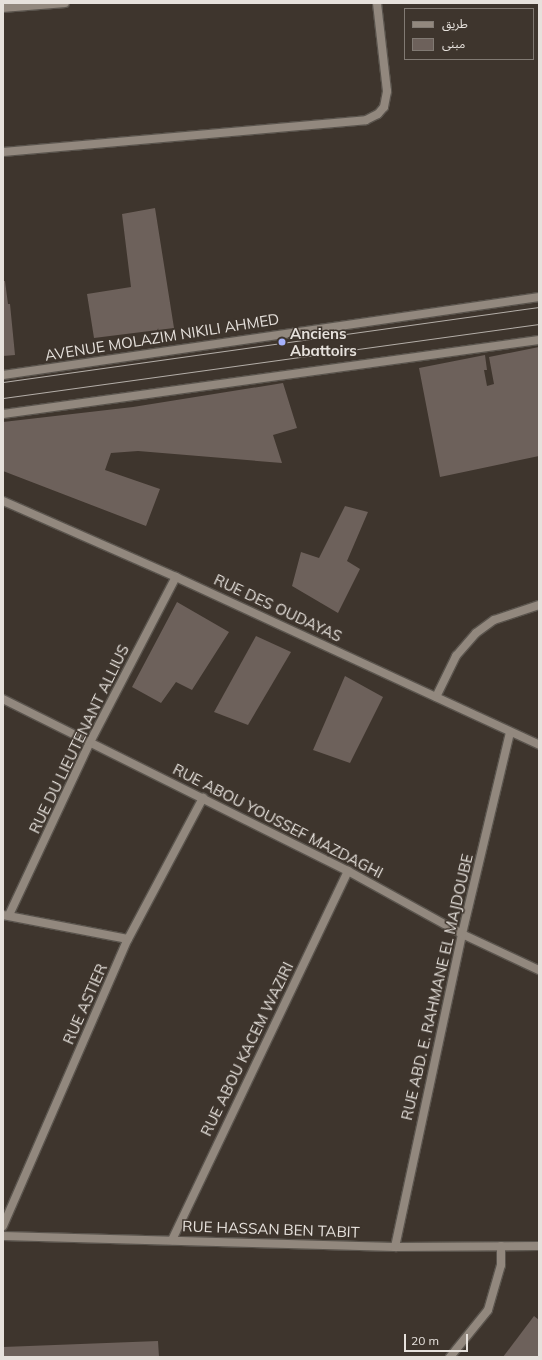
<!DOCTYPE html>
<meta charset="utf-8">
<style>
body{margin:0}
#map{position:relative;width:542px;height:1360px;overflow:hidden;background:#3e352d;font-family:Mulish,"Noto Sans Arabic",sans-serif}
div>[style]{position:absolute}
.building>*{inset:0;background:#6d615b}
.roads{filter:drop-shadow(1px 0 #5a544d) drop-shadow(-1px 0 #5a544d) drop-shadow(0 1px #5a544d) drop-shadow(0 -1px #5a544d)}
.service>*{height:8px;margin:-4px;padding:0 4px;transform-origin:4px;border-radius:4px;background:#92887e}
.minor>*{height:8px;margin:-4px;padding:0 4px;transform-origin:4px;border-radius:4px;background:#92887e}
.tertiary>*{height:8px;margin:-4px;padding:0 4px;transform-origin:4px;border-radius:4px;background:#92887e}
.tram>*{height:1px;margin:-0.5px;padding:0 0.5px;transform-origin:0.5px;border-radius:0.5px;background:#b4aea8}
.dots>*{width:11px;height:11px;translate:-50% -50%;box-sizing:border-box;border:2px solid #3e352d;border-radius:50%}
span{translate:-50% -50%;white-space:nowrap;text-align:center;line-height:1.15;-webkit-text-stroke:3px #3e352d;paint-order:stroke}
.poi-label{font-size:15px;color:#e6e1dc;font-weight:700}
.left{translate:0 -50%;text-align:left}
.street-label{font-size:15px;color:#e6e1dc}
.frame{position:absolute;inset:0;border:4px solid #e6e1dc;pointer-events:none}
.legend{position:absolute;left:404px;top:8px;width:130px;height:52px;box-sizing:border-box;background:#3e352d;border:1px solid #817a73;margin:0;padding:5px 7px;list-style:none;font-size:12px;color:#e6e1dc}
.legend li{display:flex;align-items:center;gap:8px;height:20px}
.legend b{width:20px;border:1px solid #817a73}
.scale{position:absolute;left:404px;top:1334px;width:64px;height:18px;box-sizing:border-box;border:2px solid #e6e1dc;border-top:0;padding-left:5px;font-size:12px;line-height:14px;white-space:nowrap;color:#e6e1dc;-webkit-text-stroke:3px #3e352d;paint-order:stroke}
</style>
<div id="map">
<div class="building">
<i style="clip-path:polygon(155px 208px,174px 328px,94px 338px,87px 294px,131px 287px,122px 214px)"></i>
<i style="clip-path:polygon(3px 281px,5px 281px,8px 304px,10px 304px,15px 355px,3px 356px)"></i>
<i style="clip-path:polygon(539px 347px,539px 456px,440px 477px,419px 368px,485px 355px,487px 370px,484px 370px,487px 386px,494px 384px,489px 357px)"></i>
<i style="clip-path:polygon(283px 383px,297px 428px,273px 435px,282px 463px,138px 451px,111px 453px,105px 470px,160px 489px,146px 526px,3px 471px,3px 422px,133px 407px)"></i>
<i style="clip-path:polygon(345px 506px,368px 512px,347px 561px,360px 569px,338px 613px,292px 586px,301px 552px,319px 558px)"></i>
<i style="clip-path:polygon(177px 602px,229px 632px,192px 690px,176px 682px,161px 703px,132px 687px)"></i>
<i style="clip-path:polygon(256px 636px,291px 652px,248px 725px,214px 712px)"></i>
<i style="clip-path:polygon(345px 676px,383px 697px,350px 763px,313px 750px)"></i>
<i style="clip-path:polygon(534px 1316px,539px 1320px,539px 1357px,503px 1357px)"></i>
<i style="clip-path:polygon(158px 1341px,159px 1357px,3px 1357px,3px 1347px)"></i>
</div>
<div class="roads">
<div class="service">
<i style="left:450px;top:1357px;width:60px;rotate:-51deg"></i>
<i style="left:488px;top:1310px;width:47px;rotate:-73.9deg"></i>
<i style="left:501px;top:1265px;width:19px;rotate:-90deg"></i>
</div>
<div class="minor">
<i style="left:3px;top:8px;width:62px;rotate:-4.6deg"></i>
<i style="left:3px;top:152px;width:364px;rotate:-5deg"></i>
<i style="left:366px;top:120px;width:13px;rotate:-27deg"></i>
<i style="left:378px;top:114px;width:9px;rotate:-49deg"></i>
<i style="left:384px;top:107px;width:16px;rotate:-79deg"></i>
<i style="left:387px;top:91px;width:89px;rotate:-96.5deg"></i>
<i style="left:436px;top:697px;width:46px;rotate:-64deg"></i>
<i style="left:456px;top:656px;width:30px;rotate:-49deg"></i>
<i style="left:476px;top:633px;width:22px;rotate:-36deg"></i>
<i style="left:494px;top:620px;width:47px;rotate:-18.4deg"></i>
<i style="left:3px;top:699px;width:385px;rotate:26.5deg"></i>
<i style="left:348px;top:871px;width:130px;rotate:28.9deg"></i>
<i style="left:462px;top:934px;width:85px;rotate:25.1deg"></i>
<i style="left:3px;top:915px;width:127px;rotate:10.9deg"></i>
<i style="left:9px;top:915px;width:191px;rotate:-64.9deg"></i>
<i style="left:90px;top:742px;width:186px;rotate:-62.5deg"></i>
<i style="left:3px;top:1226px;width:313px;rotate:-66.5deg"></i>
<i style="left:128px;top:939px;width:160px;rotate:-62deg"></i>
<i style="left:3px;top:1236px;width:392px;rotate:1.6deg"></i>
<i style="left:395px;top:1247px;width:144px;rotate:-0.4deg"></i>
<i style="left:172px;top:1240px;width:409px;rotate:-64.5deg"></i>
<i style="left:395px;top:1247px;width:320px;rotate:-77.9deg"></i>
<i style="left:462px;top:934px;width:207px;rotate:-76.6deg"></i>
</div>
<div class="tertiary">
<i style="left:3px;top:375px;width:542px;rotate:-8.28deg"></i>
<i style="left:3px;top:414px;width:541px;rotate:-7.86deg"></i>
<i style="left:3px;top:501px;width:189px;rotate:23.7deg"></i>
<i style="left:176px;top:577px;width:400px;rotate:24.8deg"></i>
</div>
</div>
<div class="tram">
<i style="left:3px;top:382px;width:541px;rotate:-7.97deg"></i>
<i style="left:3px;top:398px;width:541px;rotate:-7.86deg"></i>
</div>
<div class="dots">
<i style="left:282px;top:342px;background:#a5b1fc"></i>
</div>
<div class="poi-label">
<span class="left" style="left:290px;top:342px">Anciens<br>Abattoirs</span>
</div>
<div class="street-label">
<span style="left:162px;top:337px;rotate:-9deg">AVENUE MOLAZIM NIKILI AHMED</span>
<span style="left:278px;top:608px;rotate:25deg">RUE DES OUDAYAS</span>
<span style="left:79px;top:739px;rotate:-64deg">RUE DU LIEUTENANT ALLIUS</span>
<span style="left:278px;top:821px;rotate:27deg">RUE ABOU YOUSSEF MAZDAGHI</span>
<span style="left:437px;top:987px;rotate:-77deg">RUE ABD. E. RAHMANE EL MAJDOUBE</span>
<span style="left:85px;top:1004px;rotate:-66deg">RUE ASTIER</span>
<span style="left:247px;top:1049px;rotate:-64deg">RUE ABOU KACEM WAZIRI</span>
<span style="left:271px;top:1229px;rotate:2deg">RUE HASSAN BEN TABIT</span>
</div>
<div class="frame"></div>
<ul class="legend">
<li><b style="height:5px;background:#92887e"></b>طريق</li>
<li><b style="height:11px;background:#6d615b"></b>مبنى</li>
</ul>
<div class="scale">20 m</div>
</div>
